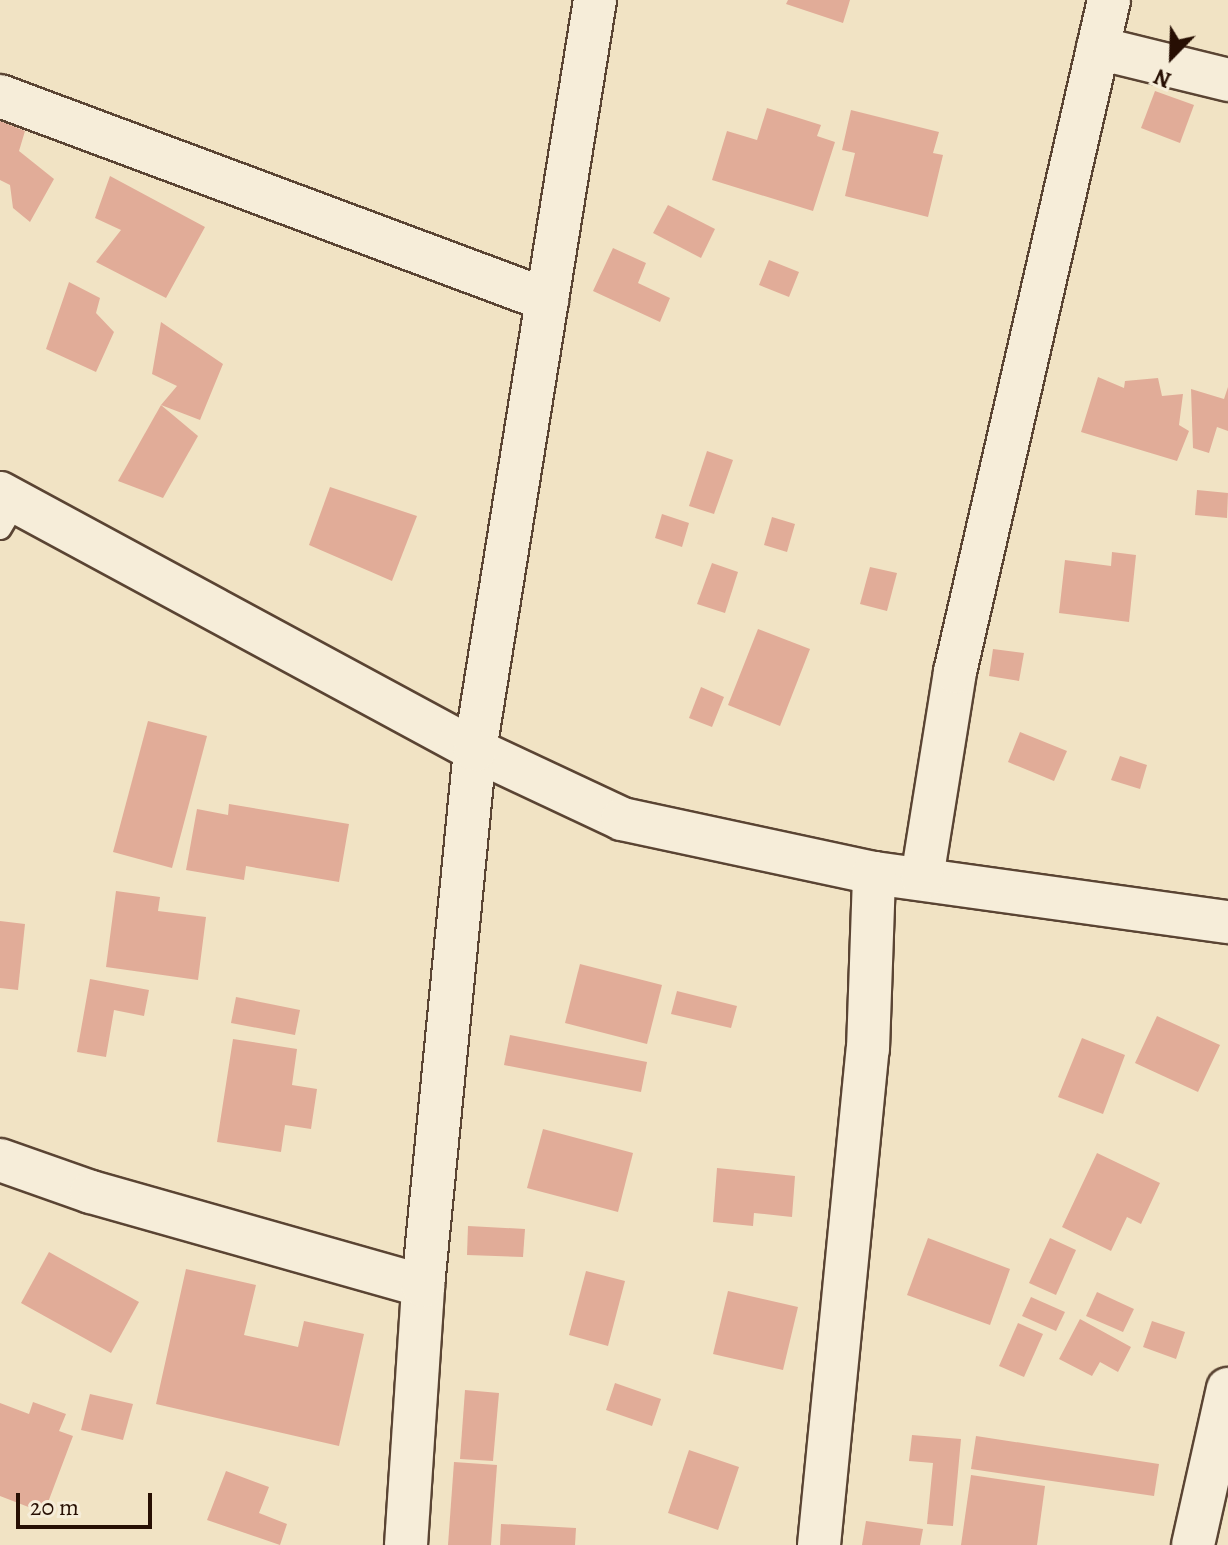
<!DOCTYPE html>
<style>
body{margin:0}
#map{position:relative;width:1228px;height:1545px;overflow:hidden;background:#f1e3c4;font-family:Alegreya,serif}
div>[style]{position:absolute}
.building>*{inset:0;background:#e1ac98}
.roads{filter:drop-shadow(2px 0 #5a4433) drop-shadow(-2px 0 #5a4433) drop-shadow(0 2px #5a4433) drop-shadow(0 -2px #5a4433)}
.lane>*{height:22px;margin:-11px;padding:0 11px;transform-origin:11px;border-radius:11px;background:#f6edd9}
.street>*{height:42px;margin:-21px;padding:0 21px;transform-origin:21px;border-radius:21px;background:#f6edd9}
span{translate:-50% -50%;white-space:nowrap;text-align:center;line-height:1.15;-webkit-text-stroke:6px #f6edd9;paint-order:stroke}
.north{position:absolute;left:1132px;top:16px;width:80px;height:80px;-webkit-text-stroke:6px #f6edd9;paint-order:stroke;rotate:203deg;font-size:22px;font-weight:700;line-height:32px;text-align:center;color:#270f03}
.north::after{content:'';display:block;margin:auto;width:28px;height:36px;background:#270f03;clip-path:polygon(50% 0,100% 100%,50% 72%,0 100%)}
.scale{position:absolute;left:16px;top:1493px;width:136px;height:36px;box-sizing:border-box;border:4px solid #270f03;border-top:0;padding-left:10px;font-size:24px;line-height:28px;white-space:nowrap;color:#270f03;-webkit-text-stroke:6px #f6edd9;paint-order:stroke}
</style>
<div id="map">
<div class="building">
<i style="clip-path:polygon(788px 0,850px 0,843px 23px,786px 4px)"></i>
<i style="clip-path:polygon(1155px 91px,1194px 105px,1180px 143px,1141px 128px)"></i>
<i style="clip-path:polygon(767px 108px,821px 125px,817px 136px,835px 142px,813px 211px,712px 180px,727px 131px,757px 140px)"></i>
<i style="clip-path:polygon(851px 110px,939px 132px,933px 153px,943px 155px,928px 217px,845px 196px,855px 153px,842px 150px)"></i>
<i style="clip-path:polygon(0 121px,25px 131px,19px 151px,54px 179px,30px 222px,13px 208px,10px 185px,0 180px)"></i>
<i style="clip-path:polygon(110px 176px,205px 227px,166px 298px,96px 262px,121px 230px,95px 218px)"></i>
<i style="clip-path:polygon(668px 205px,715px 229px,701px 258px,653px 233px)"></i>
<i style="clip-path:polygon(613px 248px,646px 263px,638px 283px,670px 298px,660px 322px,593px 291px)"></i>
<i style="clip-path:polygon(769px 260px,799px 272px,789px 297px,759px 285px)"></i>
<i style="clip-path:polygon(69px 282px,100px 298px,96px 313px,114px 332px,96px 372px,46px 349px)"></i>
<i style="clip-path:polygon(161px 322px,223px 364px,200px 420px,161px 405px,177px 386px,152px 374px)"></i>
<i style="clip-path:polygon(1098px 377px,1124px 388px,1125px 381px,1158px 378px,1162px 396px,1183px 394px,1179px 425px,1189px 431px,1177px 461px,1081px 432px)"></i>
<i style="clip-path:polygon(1228px 387px,1228px 431px,1217px 427px,1209px 453px,1193px 448px,1191px 389px,1224px 399px)"></i>
<i style="clip-path:polygon(161px 405px,198px 436px,163px 498px,118px 481px)"></i>
<i style="clip-path:polygon(707px 451px,733px 460px,714px 514px,689px 506px)"></i>
<i style="clip-path:polygon(330px 487px,417px 516px,392px 581px,309px 545px)"></i>
<i style="clip-path:polygon(1197px 490px,1228px 493px,1227px 518px,1195px 515px)"></i>
<i style="clip-path:polygon(662px 514px,689px 523px,682px 547px,655px 538px)"></i>
<i style="clip-path:polygon(772px 517px,795px 524px,787px 552px,764px 545px)"></i>
<i style="clip-path:polygon(1112px 552px,1136px 555px,1129px 622px,1059px 613px,1065px 560px,1111px 566px)"></i>
<i style="clip-path:polygon(712px 563px,738px 572px,725px 613px,697px 604px)"></i>
<i style="clip-path:polygon(870px 567px,897px 573px,887px 611px,860px 604px)"></i>
<i style="clip-path:polygon(758px 629px,810px 649px,780px 726px,728px 705px)"></i>
<i style="clip-path:polygon(993px 649px,1024px 653px,1019px 681px,989px 676px)"></i>
<i style="clip-path:polygon(701px 687px,724px 697px,712px 727px,689px 718px)"></i>
<i style="clip-path:polygon(148px 721px,207px 736px,172px 868px,113px 852px)"></i>
<i style="clip-path:polygon(1020px 732px,1067px 751px,1054px 781px,1008px 762px)"></i>
<i style="clip-path:polygon(1120px 756px,1147px 765px,1140px 789px,1111px 780px)"></i>
<i style="clip-path:polygon(229px 804px,349px 824px,339px 882px,246px 866px,244px 880px,186px 870px,197px 809px,228px 815px)"></i>
<i style="clip-path:polygon(116px 891px,160px 897px,158px 911px,206px 917px,198px 980px,106px 967px)"></i>
<i style="clip-path:polygon(0 921px,25px 924px,18px 990px,0 988px)"></i>
<i style="clip-path:polygon(580px 964px,662px 985px,647px 1044px,565px 1023px)"></i>
<i style="clip-path:polygon(90px 979px,149px 990px,144px 1016px,114px 1010px,106px 1057px,77px 1052px)"></i>
<i style="clip-path:polygon(677px 991px,737px 1006px,731px 1028px,671px 1014px)"></i>
<i style="clip-path:polygon(236px 997px,300px 1010px,295px 1035px,231px 1023px)"></i>
<i style="clip-path:polygon(1157px 1016px,1220px 1045px,1198px 1092px,1135px 1063px)"></i>
<i style="clip-path:polygon(510px 1035px,647px 1062px,641px 1092px,504px 1065px)"></i>
<i style="clip-path:polygon(1082px 1038px,1125px 1055px,1103px 1114px,1058px 1097px)"></i>
<i style="clip-path:polygon(233px 1039px,297px 1049px,292px 1085px,317px 1089px,311px 1129px,285px 1125px,281px 1152px,217px 1142px)"></i>
<i style="clip-path:polygon(543px 1129px,633px 1153px,618px 1212px,527px 1188px)"></i>
<i style="clip-path:polygon(1097px 1153px,1160px 1183px,1141px 1224px,1127px 1217px,1111px 1251px,1062px 1227px)"></i>
<i style="clip-path:polygon(717px 1168px,795px 1176px,792px 1217px,754px 1213px,753px 1226px,713px 1222px)"></i>
<i style="clip-path:polygon(468px 1226px,525px 1229px,523px 1257px,467px 1255px)"></i>
<i style="clip-path:polygon(928px 1238px,1010px 1269px,990px 1325px,907px 1295px)"></i>
<i style="clip-path:polygon(1050px 1238px,1076px 1250px,1056px 1295px,1029px 1283px)"></i>
<i style="clip-path:polygon(49px 1252px,139px 1302px,111px 1353px,21px 1303px)"></i>
<i style="clip-path:polygon(186px 1269px,256px 1285px,244px 1335px,298px 1347px,304px 1321px,364px 1334px,339px 1446px,156px 1404px)"></i>
<i style="clip-path:polygon(586px 1271px,625px 1281px,608px 1346px,569px 1335px)"></i>
<i style="clip-path:polygon(728px 1291px,798px 1307px,783px 1370px,713px 1354px)"></i>
<i style="clip-path:polygon(1097px 1292px,1134px 1309px,1123px 1332px,1086px 1316px)"></i>
<i style="clip-path:polygon(1031px 1297px,1065px 1312px,1056px 1331px,1022px 1316px)"></i>
<i style="clip-path:polygon(1080px 1319px,1131px 1347px,1118px 1372px,1100px 1362px,1092px 1376px,1059px 1359px)"></i>
<i style="clip-path:polygon(1152px 1321px,1185px 1332px,1176px 1359px,1143px 1347px)"></i>
<i style="clip-path:polygon(1018px 1323px,1043px 1334px,1024px 1377px,999px 1366px)"></i>
<i style="clip-path:polygon(615px 1383px,661px 1399px,652px 1426px,606px 1410px)"></i>
<i style="clip-path:polygon(465px 1390px,499px 1393px,493px 1461px,460px 1459px)"></i>
<i style="clip-path:polygon(90px 1394px,133px 1404px,123px 1440px,81px 1430px)"></i>
<i style="clip-path:polygon(33px 1402px,66px 1414px,59px 1431px,73px 1436px,44px 1513px,0 1496px,0 1403px,29px 1414px)"></i>
<i style="clip-path:polygon(912px 1435px,961px 1439px,953px 1526px,927px 1524px,933px 1463px,909px 1461px)"></i>
<i style="clip-path:polygon(976px 1436px,1159px 1464px,1154px 1496px,971px 1469px)"></i>
<i style="clip-path:polygon(689px 1450px,739px 1467px,718px 1530px,668px 1513px)"></i>
<i style="clip-path:polygon(454px 1462px,497px 1465px,491px 1545px,448px 1545px)"></i>
<i style="clip-path:polygon(226px 1471px,269px 1487px,259px 1513px,287px 1524px,280px 1545px,207px 1520px)"></i>
<i style="clip-path:polygon(971px 1475px,1045px 1486px,1037px 1545px,961px 1545px)"></i>
<i style="clip-path:polygon(866px 1521px,923px 1529px,920px 1545px,862px 1545px)"></i>
<i style="clip-path:polygon(501px 1524px,576px 1528px,575px 1545px,500px 1545px)"></i>
</div>
<div class="roads">
<div class="lane">
<i style="left:0;top:528px;width:31px;rotate:-59deg"></i>
</div>
<div class="street">
<i style="left:1098px;top:48px;width:134px;rotate:13.8deg"></i>
<i style="left:0;top:96px;width:584px;rotate:20.45deg"></i>
<i style="left:0;top:493px;width:540px;rotate:28.42deg"></i>
<i style="left:475px;top:750px;width:162px;rotate:25.1deg"></i>
<i style="left:622px;top:819px;width:258px;rotate:12.1deg"></i>
<i style="left:874px;top:873px;width:357px;rotate:7.9deg"></i>
<i style="left:922px;top:878px;width:209px;rotate:-80.9deg"></i>
<i style="left:955px;top:672px;width:689px;rotate:-77.09deg"></i>
<i style="left:0;top:1160px;width:96px;rotate:19.4deg"></i>
<i style="left:91px;top:1192px;width:345px;rotate:15.8deg"></i>
<i style="left:406px;top:1545px;width:260px;rotate:-86.2deg"></i>
<i style="left:423px;top:1286px;width:539px;rotate:-84.46deg"></i>
<i style="left:475px;top:750px;width:760px;rotate:-80.91deg"></i>
<i style="left:819px;top:1545px;width:498px;rotate:-84.4deg"></i>
<i style="left:868px;top:1049px;width:176px;rotate:-88deg"></i>
<i style="left:1193px;top:1545px;width:160px;rotate:-77.4deg"></i>
</div>
</div>
<div class="north">N</div>
<div class="scale">20 m</div>
</div>
